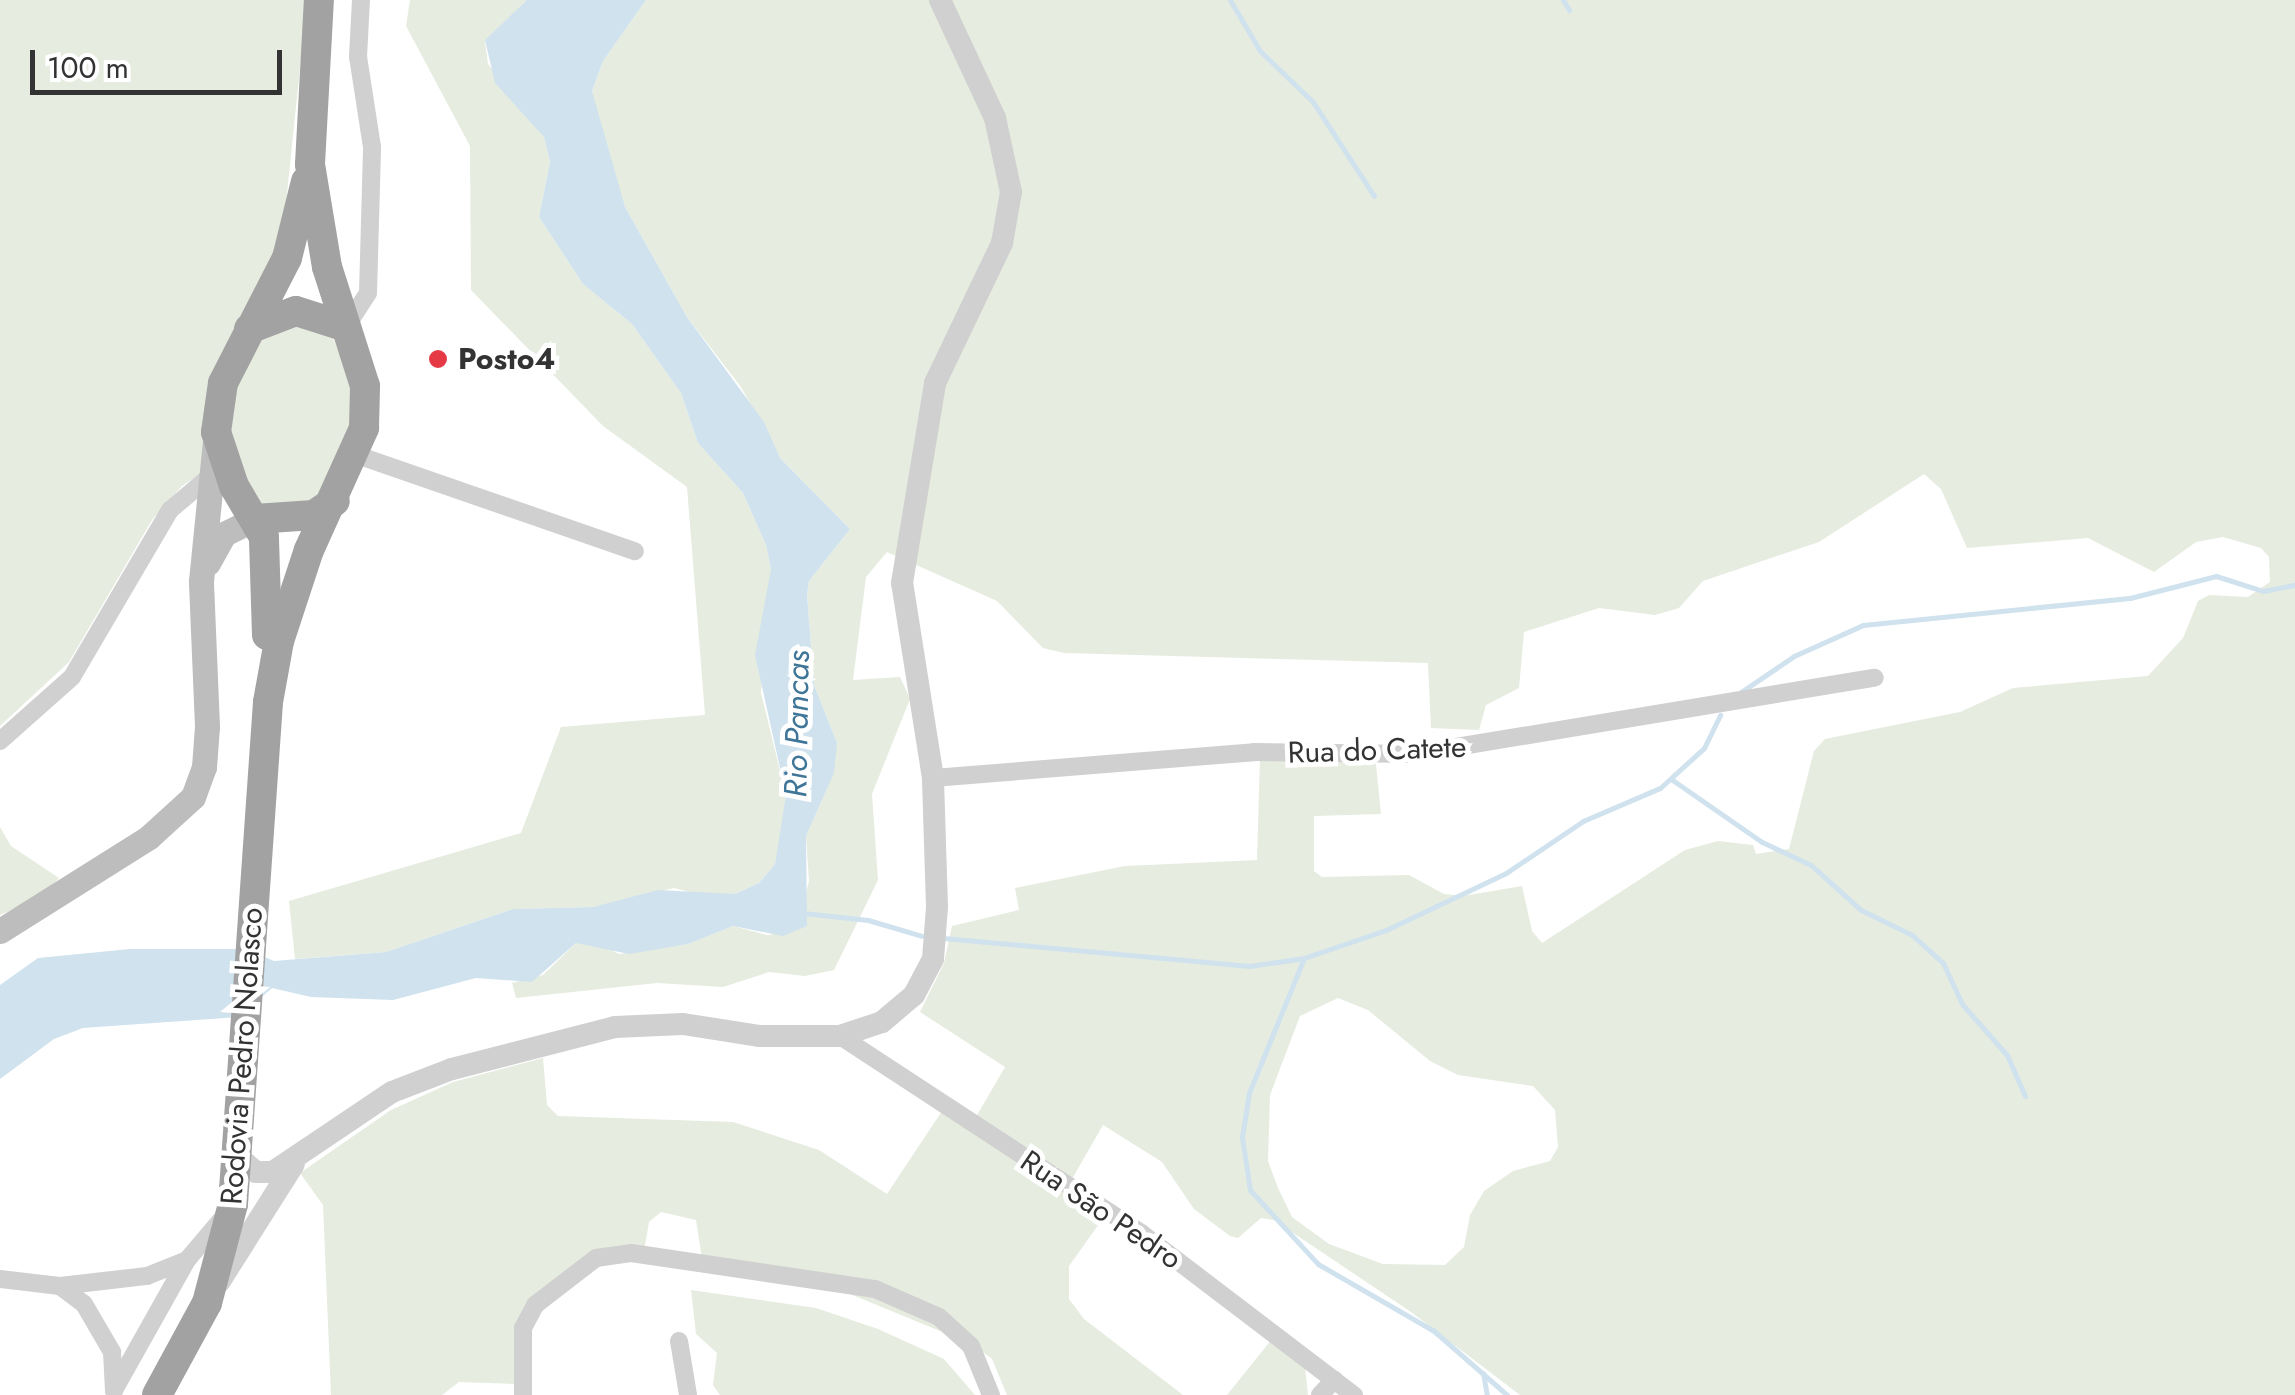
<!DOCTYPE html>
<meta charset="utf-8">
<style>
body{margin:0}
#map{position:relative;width:2295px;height:1395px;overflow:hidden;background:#fff;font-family:Jost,sans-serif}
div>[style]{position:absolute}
.green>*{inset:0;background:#e6ecdf}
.water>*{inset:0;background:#cfe2ee}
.stream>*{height:5px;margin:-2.5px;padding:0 2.5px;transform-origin:2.5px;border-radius:2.5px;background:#cfe2ee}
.minor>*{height:18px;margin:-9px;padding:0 9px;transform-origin:9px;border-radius:9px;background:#d0d0d0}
.tertiary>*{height:22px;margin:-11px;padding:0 11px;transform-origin:11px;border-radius:11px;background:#d0d0d0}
.secondary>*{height:25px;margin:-12.5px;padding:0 12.5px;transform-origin:12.5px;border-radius:12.5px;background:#bdbdbd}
.trunk>*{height:30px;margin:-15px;padding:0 15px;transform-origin:15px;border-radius:15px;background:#a2a2a2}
.dots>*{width:28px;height:28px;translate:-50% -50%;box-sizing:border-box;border:5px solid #fff;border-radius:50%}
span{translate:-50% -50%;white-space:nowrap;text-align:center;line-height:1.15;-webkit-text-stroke:10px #fff;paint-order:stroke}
.poi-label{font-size:30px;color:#333;font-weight:700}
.left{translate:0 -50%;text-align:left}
.street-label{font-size:30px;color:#333}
.water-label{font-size:32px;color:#3f7597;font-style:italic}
.scale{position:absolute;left:30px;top:50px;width:252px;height:45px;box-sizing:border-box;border:5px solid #333;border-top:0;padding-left:12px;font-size:30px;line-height:35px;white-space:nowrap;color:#333;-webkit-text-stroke:8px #fff;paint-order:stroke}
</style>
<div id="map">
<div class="green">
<i style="clip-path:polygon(0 0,307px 0,281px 252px,210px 467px,182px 486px,152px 520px,69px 662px,0 726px)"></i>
<i style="clip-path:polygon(410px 0,527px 0,485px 41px,488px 64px,544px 137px,550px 162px,539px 217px,583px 284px,632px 324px,681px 393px,698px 443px,743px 493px,766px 545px,771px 569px,761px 693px,786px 795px,783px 826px,775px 864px,759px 883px,735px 894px,709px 897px,674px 888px,593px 907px,513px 909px,386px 952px,295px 959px,289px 901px,521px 833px,561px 727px,705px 715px,687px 487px,603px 426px,471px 290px,470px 146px,406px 26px)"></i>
<i style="clip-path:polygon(evenodd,646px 0,2295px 0,2295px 1395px,1520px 1395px,1411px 1312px,1274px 1220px,1261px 1218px,1238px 1238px,1230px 1236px,1194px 1209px,1162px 1162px,1103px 1125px,1072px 1179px,1111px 1207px,1069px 1266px,1069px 1299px,1084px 1319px,1183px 1395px,1007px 1395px,992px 1359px,974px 1345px,833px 1287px,703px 1265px,696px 1220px,661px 1212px,649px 1222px,643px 1257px,592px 1265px,539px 1307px,520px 1348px,516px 1384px,459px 1382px,442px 1395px,331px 1395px,323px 1205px,300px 1173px,391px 1110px,453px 1082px,543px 1058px,547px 1105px,558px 1116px,733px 1122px,819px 1150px,887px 1194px,948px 1102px,976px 1117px,1005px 1067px,920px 1012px,944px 963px,952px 926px,1019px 910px,1015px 888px,1125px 866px,1257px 860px,1260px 757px,1375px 755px,1381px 814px,1314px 816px,1314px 871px,1322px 877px,1409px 875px,1444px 894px,1463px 896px,1522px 886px,1532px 931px,1542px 943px,1685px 850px,1718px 841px,1753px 845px,1756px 854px,1789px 849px,1814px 751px,1825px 739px,1960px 712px,2013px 688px,2148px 676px,2183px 638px,2198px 601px,2209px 595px,2248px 597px,2270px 582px,2269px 557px,2261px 548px,2223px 537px,2196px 542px,2154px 572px,2088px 538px,1967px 548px,1941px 489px,1924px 474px,1819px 542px,1703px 581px,1679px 608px,1655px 615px,1599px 608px,1524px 632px,1519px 688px,1486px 705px,1479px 730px,1431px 728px,1428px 663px,1064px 653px,1043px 648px,997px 601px,887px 552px,866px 577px,853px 680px,900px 677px,910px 699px,872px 794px,878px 880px,834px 970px,805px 976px,769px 972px,723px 987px,657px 983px,516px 998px,512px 983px,543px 975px,576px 943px,600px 944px,619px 954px,688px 944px,733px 926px,767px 935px,796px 931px,809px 881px,806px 836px,828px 786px,837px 743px,814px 685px,807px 594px,809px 581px,850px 529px,780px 458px,741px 387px,687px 317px,625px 207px,599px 128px,592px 91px,603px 61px,646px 0,1338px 998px,1368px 1010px,1430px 1061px,1458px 1075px,1533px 1086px,1555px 1110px,1558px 1147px,1550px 1161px,1513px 1171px,1484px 1191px,1470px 1215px,1464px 1247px,1445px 1265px,1383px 1264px,1329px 1244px,1292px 1217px,1278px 1188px,1268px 1161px,1270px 1095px,1300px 1016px,1338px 998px)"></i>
<i style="clip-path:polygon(298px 316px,332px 336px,350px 377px,351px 427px,342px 469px,308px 505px,279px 517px,252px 501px,233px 462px,228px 417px,239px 364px,260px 327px)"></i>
<i style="clip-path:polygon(0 827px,11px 846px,59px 878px,42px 897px,0 915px)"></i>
<i style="clip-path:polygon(691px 1290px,816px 1308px,878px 1329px,944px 1359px,975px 1395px,720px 1395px,713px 1385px,717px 1353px,696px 1334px)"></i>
<i style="clip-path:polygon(1272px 1339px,1305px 1367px,1308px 1395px,1227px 1395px)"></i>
</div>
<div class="water">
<i style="clip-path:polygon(527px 0,646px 0,603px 61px,592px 91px,625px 207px,687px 317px,764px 422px,780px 458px,850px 529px,809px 581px,807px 594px,814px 685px,837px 743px,834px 773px,806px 836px,807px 926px,783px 936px,733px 926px,688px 944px,629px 954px,576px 943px,532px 982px,476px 978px,393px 1000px,311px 997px,272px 988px,239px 1017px,83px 1028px,54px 1039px,0 1079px,0 985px,38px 958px,130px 949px,245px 949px,274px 961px,386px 952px,513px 909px,593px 907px,658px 890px,735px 894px,759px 883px,775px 864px,786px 795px,755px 655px,771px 569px,766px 545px,743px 493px,698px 443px,681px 393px,632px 324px,583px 284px,539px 217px,550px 162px,544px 137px,495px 83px,485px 40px)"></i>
</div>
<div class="stream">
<i style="left:1230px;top:0;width:59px;rotate:59.5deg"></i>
<i style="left:1260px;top:51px;width:74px;rotate:43.9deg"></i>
<i style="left:1313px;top:102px;width:112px;rotate:57deg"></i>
<i style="left:1563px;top:0;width:12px;rotate:59deg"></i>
<i style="left:1735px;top:696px;width:71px;rotate:-34.1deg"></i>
<i style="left:1794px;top:656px;width:76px;rotate:-24.2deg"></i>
<i style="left:1863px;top:625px;width:268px;rotate:-5.8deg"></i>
<i style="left:2130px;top:598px;width:89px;rotate:-14.3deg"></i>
<i style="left:2216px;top:576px;width:49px;rotate:17.7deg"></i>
<i style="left:2263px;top:591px;width:33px;rotate:-11deg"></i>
<i style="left:1671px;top:779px;width:111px;rotate:34.7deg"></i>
<i style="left:1762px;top:842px;width:54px;rotate:25.1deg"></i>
<i style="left:1811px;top:865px;width:67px;rotate:42deg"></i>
<i style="left:1861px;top:910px;width:57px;rotate:26.1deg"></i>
<i style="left:1912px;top:935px;width:42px;rotate:42.1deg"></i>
<i style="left:1943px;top:963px;width:45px;rotate:65.1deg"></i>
<i style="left:1962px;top:1004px;width:68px;rotate:48.6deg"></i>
<i style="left:2007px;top:1055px;width:45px;rotate:66.3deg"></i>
<i style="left:803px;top:913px;width:65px;rotate:6.1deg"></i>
<i style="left:868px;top:920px;width:56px;rotate:16.5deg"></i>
<i style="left:943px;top:938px;width:308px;rotate:5.2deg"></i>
<i style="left:1250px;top:966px;width:55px;rotate:-8.4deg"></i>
<i style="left:1304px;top:958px;width:87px;rotate:-18.9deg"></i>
<i style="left:1386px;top:930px;width:133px;rotate:-25.4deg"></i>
<i style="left:1506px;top:873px;width:93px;rotate:-34deg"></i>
<i style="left:1583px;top:821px;width:84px;rotate:-23.2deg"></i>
<i style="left:1660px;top:788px;width:59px;rotate:-42.3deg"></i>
<i style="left:1704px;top:748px;width:37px;rotate:-64deg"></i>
<i style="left:1304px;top:958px;width:146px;rotate:112.2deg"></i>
<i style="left:1249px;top:1093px;width:45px;rotate:99deg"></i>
<i style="left:1242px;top:1137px;width:54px;rotate:81.4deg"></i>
<i style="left:1250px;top:1190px;width:100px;rotate:47.4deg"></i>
<i style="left:1318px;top:1264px;width:134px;rotate:30deg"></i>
<i style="left:1434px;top:1331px;width:97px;rotate:41.2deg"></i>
<i style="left:1483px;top:1373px;width:22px;rotate:80deg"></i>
</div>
<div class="minor">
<i style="left:346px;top:327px;width:40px;rotate:-57.1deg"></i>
<i style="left:368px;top:293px;width:146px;rotate:-88.4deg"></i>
<i style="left:372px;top:147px;width:91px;rotate:-98.8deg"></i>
<i style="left:358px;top:57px;width:57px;rotate:-87deg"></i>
<i style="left:357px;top:455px;width:294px;rotate:19.1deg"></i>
<i style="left:0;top:741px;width:96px;rotate:-41.6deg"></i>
<i style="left:72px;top:677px;width:194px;rotate:-59.6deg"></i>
<i style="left:170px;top:510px;width:51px;rotate:-40.2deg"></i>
<i style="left:933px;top:778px;width:322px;rotate:-4.6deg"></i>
<i style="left:1254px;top:752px;width:160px;rotate:0.7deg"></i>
<i style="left:1414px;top:754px;width:467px;rotate:-9.4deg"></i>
<i style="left:840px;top:1036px;width:360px;rotate:33.2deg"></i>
<i style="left:1141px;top:1233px;width:268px;rotate:37.3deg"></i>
<i style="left:0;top:1279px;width:60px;rotate:6.7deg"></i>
<i style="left:60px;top:1286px;width:30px;rotate:37deg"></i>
<i style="left:84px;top:1304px;width:56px;rotate:59.7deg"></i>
<i style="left:112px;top:1352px;width:39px;rotate:87deg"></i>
<i style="left:60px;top:1286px;width:88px;rotate:-6.6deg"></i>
<i style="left:147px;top:1276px;width:43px;rotate:-21.8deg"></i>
<i style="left:187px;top:1260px;width:52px;rotate:-49.6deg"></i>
<i style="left:679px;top:1341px;width:55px;rotate:80.5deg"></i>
<i style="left:114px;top:1390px;width:149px;rotate:-60.7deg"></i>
<i style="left:523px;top:1395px;width:67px;rotate:-90deg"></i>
<i style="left:523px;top:1328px;width:26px;rotate:-62deg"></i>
<i style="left:535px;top:1305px;width:77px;rotate:-37.6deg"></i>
<i style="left:596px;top:1258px;width:35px;rotate:-8deg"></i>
<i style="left:631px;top:1253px;width:247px;rotate:8.4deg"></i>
<i style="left:875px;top:1289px;width:70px;rotate:23.6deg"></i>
<i style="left:939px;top:1317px;width:43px;rotate:42.2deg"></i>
<i style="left:971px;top:1346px;width:53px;rotate:67.8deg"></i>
<i style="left:1320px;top:1395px;width:21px;rotate:-47deg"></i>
</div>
<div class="tertiary">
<i style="left:237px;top:1156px;width:25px;rotate:40deg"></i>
<i style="left:256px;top:1172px;width:17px"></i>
<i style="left:273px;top:1172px;width:143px;rotate:-33.9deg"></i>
<i style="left:392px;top:1092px;width:64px;rotate:-21deg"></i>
<i style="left:452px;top:1069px;width:168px;rotate:-14.4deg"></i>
<i style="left:615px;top:1027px;width:68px;rotate:-2.5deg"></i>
<i style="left:683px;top:1024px;width:78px;rotate:8.9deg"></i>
<i style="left:760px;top:1036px;width:80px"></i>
<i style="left:840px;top:1036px;width:44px;rotate:-18.4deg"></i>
<i style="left:882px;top:1022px;width:42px;rotate:-40.2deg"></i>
<i style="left:914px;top:995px;width:41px;rotate:-62.2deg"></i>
<i style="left:933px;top:959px;width:52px;rotate:-85.6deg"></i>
<i style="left:937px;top:907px;width:129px;rotate:-91.8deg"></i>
<i style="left:933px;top:778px;width:197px;rotate:-99deg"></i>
<i style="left:902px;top:583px;width:203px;rotate:-80.6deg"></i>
<i style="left:935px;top:383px;width:155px;rotate:-64.4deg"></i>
<i style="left:1002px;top:243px;width:52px;rotate:-80deg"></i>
<i style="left:1011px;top:192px;width:76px;rotate:-102.2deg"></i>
<i style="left:995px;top:118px;width:130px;rotate:-115deg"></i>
<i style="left:220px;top:1281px;width:138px;rotate:-57.7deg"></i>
</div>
<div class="secondary">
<i style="left:208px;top:563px;width:33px;rotate:-61deg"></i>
<i style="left:224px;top:534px;width:34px;rotate:-26deg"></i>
<i style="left:0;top:931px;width:176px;rotate:-32.2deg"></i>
<i style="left:149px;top:837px;width:59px;rotate:-42.3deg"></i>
<i style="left:193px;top:797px;width:32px;rotate:-70deg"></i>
<i style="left:204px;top:767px;width:41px;rotate:-85.8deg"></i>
<i style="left:207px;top:726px;width:145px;rotate:-92.4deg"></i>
<i style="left:201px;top:581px;width:150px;rotate:-84.3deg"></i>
</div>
<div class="trunk">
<i style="left:249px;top:329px;width:50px;rotate:-21deg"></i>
<i style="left:296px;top:311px;width:52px;rotate:17.7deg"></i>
<i style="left:255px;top:519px;width:59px;rotate:-3.9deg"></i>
<i style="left:314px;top:515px;width:25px;rotate:-34deg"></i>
<i style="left:267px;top:635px;width:98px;rotate:-91.8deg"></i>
<i style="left:264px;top:537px;width:59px;rotate:-120.5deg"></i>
<i style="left:234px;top:486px;width:57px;rotate:-108.4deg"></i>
<i style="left:216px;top:432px;width:49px;rotate:-81.9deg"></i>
<i style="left:223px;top:383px;width:140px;rotate:-62.9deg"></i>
<i style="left:287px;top:258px;width:79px;rotate:-76.1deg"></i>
<i style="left:157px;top:1395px;width:105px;rotate:-61.5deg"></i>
<i style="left:207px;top:1303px;width:102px;rotate:-75.3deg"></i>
<i style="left:233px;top:1204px;width:503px;rotate:-86.01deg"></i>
<i style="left:268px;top:702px;width:62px;rotate:-79.8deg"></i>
<i style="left:279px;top:641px;width:96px;rotate:-71.8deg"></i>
<i style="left:309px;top:550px;width:134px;rotate:-65.7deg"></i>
<i style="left:364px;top:428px;width:42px;rotate:-88.6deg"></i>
<i style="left:365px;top:386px;width:125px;rotate:-107.7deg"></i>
<i style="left:327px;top:267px;width:104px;rotate:-99.4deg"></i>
<i style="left:310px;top:164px;width:164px;rotate:-86.9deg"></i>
</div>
<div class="dots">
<i style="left:438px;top:359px;background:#e63946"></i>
</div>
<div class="poi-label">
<span class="left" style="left:458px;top:359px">Posto4</span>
</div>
<div class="street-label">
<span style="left:1377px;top:750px;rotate:-2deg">Rua do Catete</span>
<span style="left:242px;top:1056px;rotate:-86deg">Rodovia Pedro Nolasco</span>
<span style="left:1101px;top:1210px;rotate:34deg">Rua São Pedro</span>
</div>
<div class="water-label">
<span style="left:797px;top:724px;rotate:-89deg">Rio Pancas</span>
</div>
<div class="scale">100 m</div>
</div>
